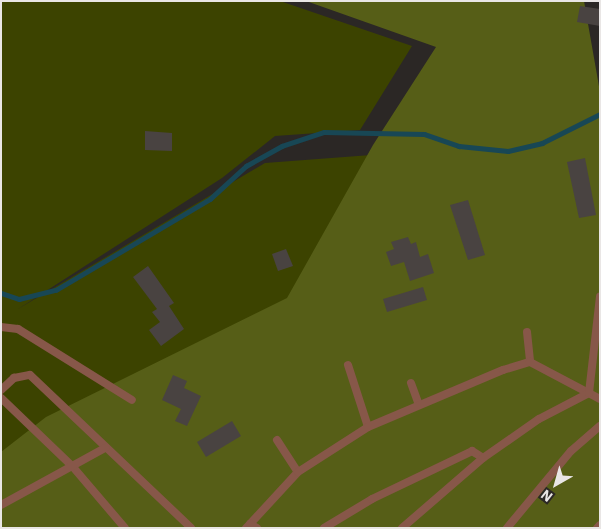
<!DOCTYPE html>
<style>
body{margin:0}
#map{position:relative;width:601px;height:529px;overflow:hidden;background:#2b2725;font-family:"IBM Plex Sans",sans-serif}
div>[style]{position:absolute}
.green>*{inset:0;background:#3c4300}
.forest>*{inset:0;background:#565e17}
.stream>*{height:4.5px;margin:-2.25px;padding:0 2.25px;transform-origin:2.25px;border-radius:2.25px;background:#184755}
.building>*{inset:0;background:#494341}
.service>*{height:8px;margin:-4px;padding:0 4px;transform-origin:4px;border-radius:4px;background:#875749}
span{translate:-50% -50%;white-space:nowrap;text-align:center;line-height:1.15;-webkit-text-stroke:5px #2b2725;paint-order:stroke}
.frame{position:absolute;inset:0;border:2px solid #e9e6e5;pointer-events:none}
.north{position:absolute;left:531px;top:459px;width:50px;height:50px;-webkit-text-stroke:4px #2b2725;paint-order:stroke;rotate:218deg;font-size:14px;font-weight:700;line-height:20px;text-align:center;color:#e9e6e5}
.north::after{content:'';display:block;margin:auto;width:18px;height:22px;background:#e9e6e5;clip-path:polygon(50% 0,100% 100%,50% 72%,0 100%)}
</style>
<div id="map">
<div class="green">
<i style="clip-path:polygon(1px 1px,280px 1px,412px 46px,360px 130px,275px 136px,222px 178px,18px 309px,265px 163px,515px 144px,1px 528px)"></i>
</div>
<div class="forest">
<i style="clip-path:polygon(306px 1px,584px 1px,600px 92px,600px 528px,1px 528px,1px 452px,46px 417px,287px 298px,373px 145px,436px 47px)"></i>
</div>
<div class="stream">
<i style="left:1px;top:293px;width:19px;rotate:18deg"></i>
<i style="left:19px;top:299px;width:38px;rotate:-14deg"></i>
<i style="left:56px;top:290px;width:179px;rotate:-30.6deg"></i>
<i style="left:210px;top:199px;width:49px;rotate:-42.5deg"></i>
<i style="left:246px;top:166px;width:41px;rotate:-29.1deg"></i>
<i style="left:282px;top:146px;width:44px;rotate:-18.4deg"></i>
<i style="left:324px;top:132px;width:100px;rotate:1.1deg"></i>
<i style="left:424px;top:134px;width:37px;rotate:19deg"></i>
<i style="left:459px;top:146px;width:49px;rotate:5.8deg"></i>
<i style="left:508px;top:151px;width:35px;rotate:-13deg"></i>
<i style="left:542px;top:143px;width:65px;rotate:-26.6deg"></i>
</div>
<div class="building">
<i style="clip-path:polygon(580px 6px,600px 9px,600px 26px,577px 22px)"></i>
<i style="clip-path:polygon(145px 131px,172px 133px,172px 151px,145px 150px)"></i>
<i style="clip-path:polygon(585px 158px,596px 215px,579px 218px,567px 162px)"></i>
<i style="clip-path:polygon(468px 200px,485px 255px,468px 260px,450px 205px)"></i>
<i style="clip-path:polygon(408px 237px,411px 244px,416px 242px,420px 257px,428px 254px,434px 273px,410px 281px,404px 262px,391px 266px,386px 252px,394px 249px,391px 242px)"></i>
<i style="clip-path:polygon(286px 249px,293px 266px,278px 271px,272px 254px)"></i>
<i style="clip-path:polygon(148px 266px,174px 303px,169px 306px,184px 329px,161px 346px,149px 330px,160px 322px,152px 312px,157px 309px,133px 277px)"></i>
<i style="clip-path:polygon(423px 287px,427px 300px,387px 312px,383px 299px)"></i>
<i style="clip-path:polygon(173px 375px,187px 381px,184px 388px,201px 396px,187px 426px,175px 421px,181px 409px,162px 400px)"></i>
<i style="clip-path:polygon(232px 421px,241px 436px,206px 457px,197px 442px)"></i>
</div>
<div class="service">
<i style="left:1px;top:327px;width:17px;rotate:7deg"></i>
<i style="left:18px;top:329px;width:134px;rotate:31.9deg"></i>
<i style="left:527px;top:332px;width:30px;rotate:84deg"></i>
<i style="left:348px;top:365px;width:65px;rotate:72.1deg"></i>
<i style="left:411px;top:383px;width:23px;rotate:70deg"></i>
<i style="left:1px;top:390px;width:18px;rotate:-43deg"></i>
<i style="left:14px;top:378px;width:16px;rotate:-11deg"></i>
<i style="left:30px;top:375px;width:222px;rotate:43.5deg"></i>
<i style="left:1px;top:398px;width:100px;rotate:43.8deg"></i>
<i style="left:73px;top:467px;width:80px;rotate:49.6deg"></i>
<i style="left:277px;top:440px;width:38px;rotate:57deg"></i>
<i style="left:1px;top:505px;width:119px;rotate:-28.7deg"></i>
<i style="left:250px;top:524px;width:71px;rotate:-47.3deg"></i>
<i style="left:298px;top:472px;width:83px;rotate:-32.7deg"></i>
<i style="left:368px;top:427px;width:147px;rotate:-22.9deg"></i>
<i style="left:503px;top:370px;width:28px;rotate:-17deg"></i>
<i style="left:530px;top:362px;width:79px;rotate:27.9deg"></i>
<i style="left:246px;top:528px;width:6px;rotate:-45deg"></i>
<i style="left:250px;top:524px;width:8px;rotate:30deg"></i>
<i style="left:324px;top:528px;width:56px;rotate:-31.1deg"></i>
<i style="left:372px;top:499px;width:111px;rotate:-25.6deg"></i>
<i style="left:472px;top:451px;width:13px;rotate:32deg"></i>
<i style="left:402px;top:528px;width:107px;rotate:-40.8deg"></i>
<i style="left:483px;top:458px;width:68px;rotate:-34.9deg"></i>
<i style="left:539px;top:419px;width:56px;rotate:-27.5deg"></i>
<i style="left:589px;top:393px;width:97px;rotate:-83.5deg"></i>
<i style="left:507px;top:528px;width:100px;rotate:-50.3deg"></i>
<i style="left:571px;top:451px;width:38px;rotate:-41deg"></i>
<i style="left:597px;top:528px;width:4px;rotate:-45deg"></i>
</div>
<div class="frame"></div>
<div class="north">N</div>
</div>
